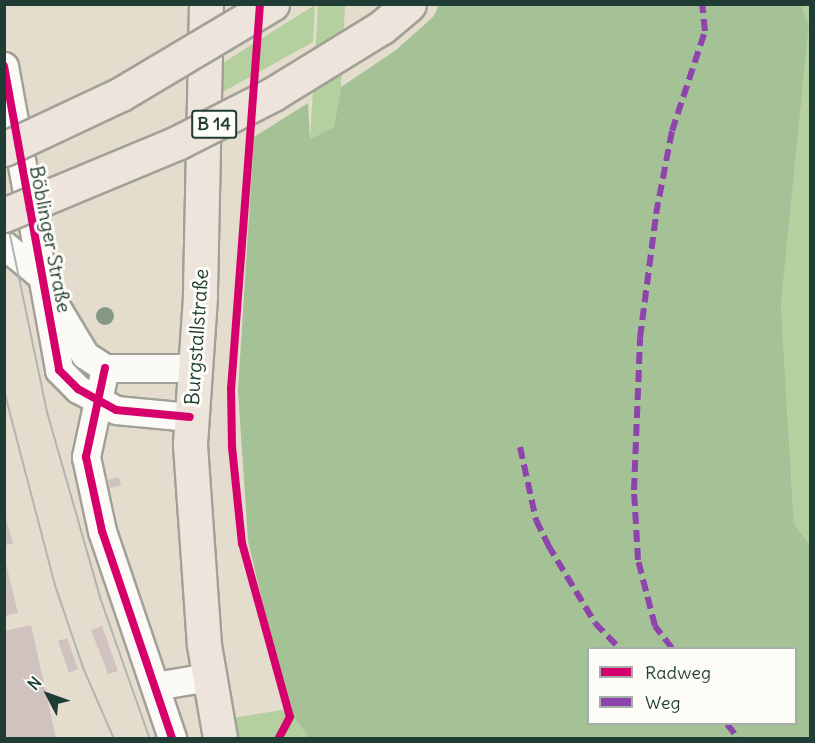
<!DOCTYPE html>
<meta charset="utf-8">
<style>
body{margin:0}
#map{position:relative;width:815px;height:743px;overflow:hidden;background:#e4dccc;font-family:Delius,sans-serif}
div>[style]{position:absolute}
.green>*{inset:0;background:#b4d09f}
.forest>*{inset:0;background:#a5c297}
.building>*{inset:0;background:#d0c2bf}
.roads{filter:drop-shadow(2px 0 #a2a197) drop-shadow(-2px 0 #a2a197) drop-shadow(0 2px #a2a197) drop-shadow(0 -2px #a2a197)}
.minor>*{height:27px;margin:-13.5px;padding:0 13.5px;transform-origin:13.5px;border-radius:13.5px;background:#fbfaf7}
.major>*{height:33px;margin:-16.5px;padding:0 16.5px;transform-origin:16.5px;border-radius:16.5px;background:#ede4dc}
.tram>*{height:1.5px;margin:-0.75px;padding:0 0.75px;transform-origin:0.75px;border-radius:0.75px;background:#b2b4b1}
.bridges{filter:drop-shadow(2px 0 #a2a197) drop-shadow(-2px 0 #a2a197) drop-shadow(0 2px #a2a197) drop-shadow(0 -2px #a2a197)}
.highway-bridge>*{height:33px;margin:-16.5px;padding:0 16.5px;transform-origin:16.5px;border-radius:16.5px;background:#ede4dc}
.quiet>*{height:6px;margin-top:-3px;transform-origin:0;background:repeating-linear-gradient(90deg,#8e44ad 0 12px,transparent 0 18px)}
.cycleway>*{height:8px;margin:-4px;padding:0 4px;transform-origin:4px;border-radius:4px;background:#d6006c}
.trees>*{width:18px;height:18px;margin:-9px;border-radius:50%;background:#869882}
span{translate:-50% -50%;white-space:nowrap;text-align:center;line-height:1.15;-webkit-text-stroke:6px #fdfcf7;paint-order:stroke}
.shield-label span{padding:2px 4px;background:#fdfcf7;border:2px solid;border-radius:4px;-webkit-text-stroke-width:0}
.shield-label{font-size:18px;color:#1f3d34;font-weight:700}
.street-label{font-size:20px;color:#1f3d34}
.frame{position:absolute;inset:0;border:6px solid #1f3d34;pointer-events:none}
.legend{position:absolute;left:587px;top:647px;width:210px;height:78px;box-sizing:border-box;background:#fdfcf7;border:2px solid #a4b0a9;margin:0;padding:8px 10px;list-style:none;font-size:18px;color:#1f3d34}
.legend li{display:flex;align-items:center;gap:12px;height:30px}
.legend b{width:30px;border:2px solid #a4b0a9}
.north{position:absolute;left:18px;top:665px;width:60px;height:60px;-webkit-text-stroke:4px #fdfcf7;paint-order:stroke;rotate:311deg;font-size:16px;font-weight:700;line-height:24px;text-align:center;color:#1f3d34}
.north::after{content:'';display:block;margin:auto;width:21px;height:27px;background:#1f3d34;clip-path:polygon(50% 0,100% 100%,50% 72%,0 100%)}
</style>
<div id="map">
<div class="green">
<i style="clip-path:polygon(810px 4px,810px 545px,794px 524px,781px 305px,809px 25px,801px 5px)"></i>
<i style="clip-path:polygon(315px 5px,313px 42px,219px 94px,218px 66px)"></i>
<i style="clip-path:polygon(318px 5px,345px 5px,341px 87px,334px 127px,310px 139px)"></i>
<i style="clip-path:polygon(288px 709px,309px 738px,237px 738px,232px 718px)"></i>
</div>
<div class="forest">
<i style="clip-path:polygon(evenodd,439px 5px,801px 5px,809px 25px,781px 305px,794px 524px,810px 545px,810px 738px,309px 738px,288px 709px,248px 541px,238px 390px,254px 137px,308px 103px,310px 139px,334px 127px,341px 87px,396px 50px,433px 17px,439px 5px,588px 648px,796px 648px,796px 724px,588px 724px,588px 648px)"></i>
</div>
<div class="building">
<i style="clip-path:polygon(119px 477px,121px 485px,110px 488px,108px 480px)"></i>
<i style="clip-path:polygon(4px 510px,13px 544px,4px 545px)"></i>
<i style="clip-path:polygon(4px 556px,18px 613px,4px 616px)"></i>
<i style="clip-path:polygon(31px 625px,56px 738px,4px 738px,4px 631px)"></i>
<i style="clip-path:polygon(102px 626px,118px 671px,108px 674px,91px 630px)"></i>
<i style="clip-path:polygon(67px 638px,78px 669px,69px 673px,58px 641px)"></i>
</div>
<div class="roads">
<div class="minor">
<i style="left:4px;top:66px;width:309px;rotate:79.7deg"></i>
<i style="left:59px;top:370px;width:27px;rotate:45deg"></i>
<i style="left:78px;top:389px;width:43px;rotate:28.9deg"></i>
<i style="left:116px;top:410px;width:74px;rotate:5.4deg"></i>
<i style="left:4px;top:245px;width:45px;rotate:39.6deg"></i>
<i style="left:55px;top:305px;width:58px;rotate:59deg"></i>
<i style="left:85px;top:355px;width:24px;rotate:33deg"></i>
<i style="left:105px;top:368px;width:89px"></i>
<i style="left:105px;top:368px;width:91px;rotate:102.1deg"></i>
<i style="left:86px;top:457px;width:76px;rotate:77.8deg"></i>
<i style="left:102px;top:531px;width:219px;rotate:71.3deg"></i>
<i style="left:155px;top:686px;width:55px;rotate:-9.5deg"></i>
</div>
<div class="major">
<i style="left:206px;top:4px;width:293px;rotate:91.2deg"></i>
<i style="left:200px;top:297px;width:148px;rotate:93.9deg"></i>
<i style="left:190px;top:445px;width:200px;rotate:86deg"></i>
<i style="left:204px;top:645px;width:94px;rotate:80.2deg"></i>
</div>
</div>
<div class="tram">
<i style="left:4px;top:204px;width:215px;rotate:78.2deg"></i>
<i style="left:48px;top:414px;width:192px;rotate:74deg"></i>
<i style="left:101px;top:599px;width:147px;rotate:70.6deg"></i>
<i style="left:4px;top:389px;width:202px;rotate:75.3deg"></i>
<i style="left:55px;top:584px;width:90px;rotate:71.2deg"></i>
<i style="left:84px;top:669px;width:75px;rotate:66.5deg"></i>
</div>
<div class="bridges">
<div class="highway-bridge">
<i style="left:4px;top:149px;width:129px;rotate:-25.2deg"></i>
<i style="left:121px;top:94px;width:176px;rotate:-30.8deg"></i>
<i style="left:4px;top:215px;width:187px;rotate:-22.6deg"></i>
<i style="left:177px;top:143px;width:108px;rotate:-27deg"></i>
<i style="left:273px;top:94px;width:128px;rotate:-31.6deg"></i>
<i style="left:382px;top:27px;width:35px;rotate:-40deg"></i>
</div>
</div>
<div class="quiet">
<i style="left:520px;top:447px;width:75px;rotate:77.6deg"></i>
<i style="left:536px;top:520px;width:28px;rotate:64deg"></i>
<i style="left:548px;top:545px;width:91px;rotate:58.9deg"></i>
<i style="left:595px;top:623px;width:35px;rotate:46deg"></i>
<i style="left:672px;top:648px;width:28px;rotate:-128deg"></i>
<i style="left:655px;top:626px;width:68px;rotate:-104.4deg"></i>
<i style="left:638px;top:560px;width:70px;rotate:-93.3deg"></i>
<i style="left:634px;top:490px;width:152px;rotate:-87.7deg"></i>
<i style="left:640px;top:338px;width:125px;rotate:-82.6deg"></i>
<i style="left:656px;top:214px;width:85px;rotate:-79.1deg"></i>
<i style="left:672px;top:131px;width:105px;rotate:-71.7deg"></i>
<i style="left:705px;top:31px;width:27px;rotate:-96deg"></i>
<i style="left:727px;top:724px;width:18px;rotate:52deg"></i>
</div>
<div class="cycleway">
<i style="left:260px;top:4px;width:385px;rotate:94.3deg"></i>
<i style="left:231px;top:388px;width:59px;rotate:89deg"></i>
<i style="left:232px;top:447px;width:97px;rotate:84.1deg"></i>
<i style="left:242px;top:543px;width:180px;rotate:74.6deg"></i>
<i style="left:290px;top:717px;width:24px;rotate:118deg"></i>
<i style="left:4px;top:66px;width:309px;rotate:79.7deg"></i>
<i style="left:59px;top:370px;width:27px;rotate:45deg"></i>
<i style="left:78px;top:389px;width:43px;rotate:28.9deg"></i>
<i style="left:116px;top:410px;width:74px;rotate:5.4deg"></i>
<i style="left:105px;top:368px;width:91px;rotate:102.1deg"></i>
<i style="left:86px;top:457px;width:76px;rotate:77.8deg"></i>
<i style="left:102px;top:531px;width:219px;rotate:71.3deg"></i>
</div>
<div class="trees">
<i style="left:105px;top:316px"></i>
</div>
<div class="shield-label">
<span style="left:214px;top:124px">B 14</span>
</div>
<div class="street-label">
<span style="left:51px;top:239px;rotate:79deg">Böblinger Straße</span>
<span style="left:196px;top:337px;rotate:-86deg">Burgstallstraße</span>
</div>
<div class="frame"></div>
<ul class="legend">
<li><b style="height:8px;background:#d6006c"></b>Radweg</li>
<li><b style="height:8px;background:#8e44ad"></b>Weg</li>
</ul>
<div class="north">N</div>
</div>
